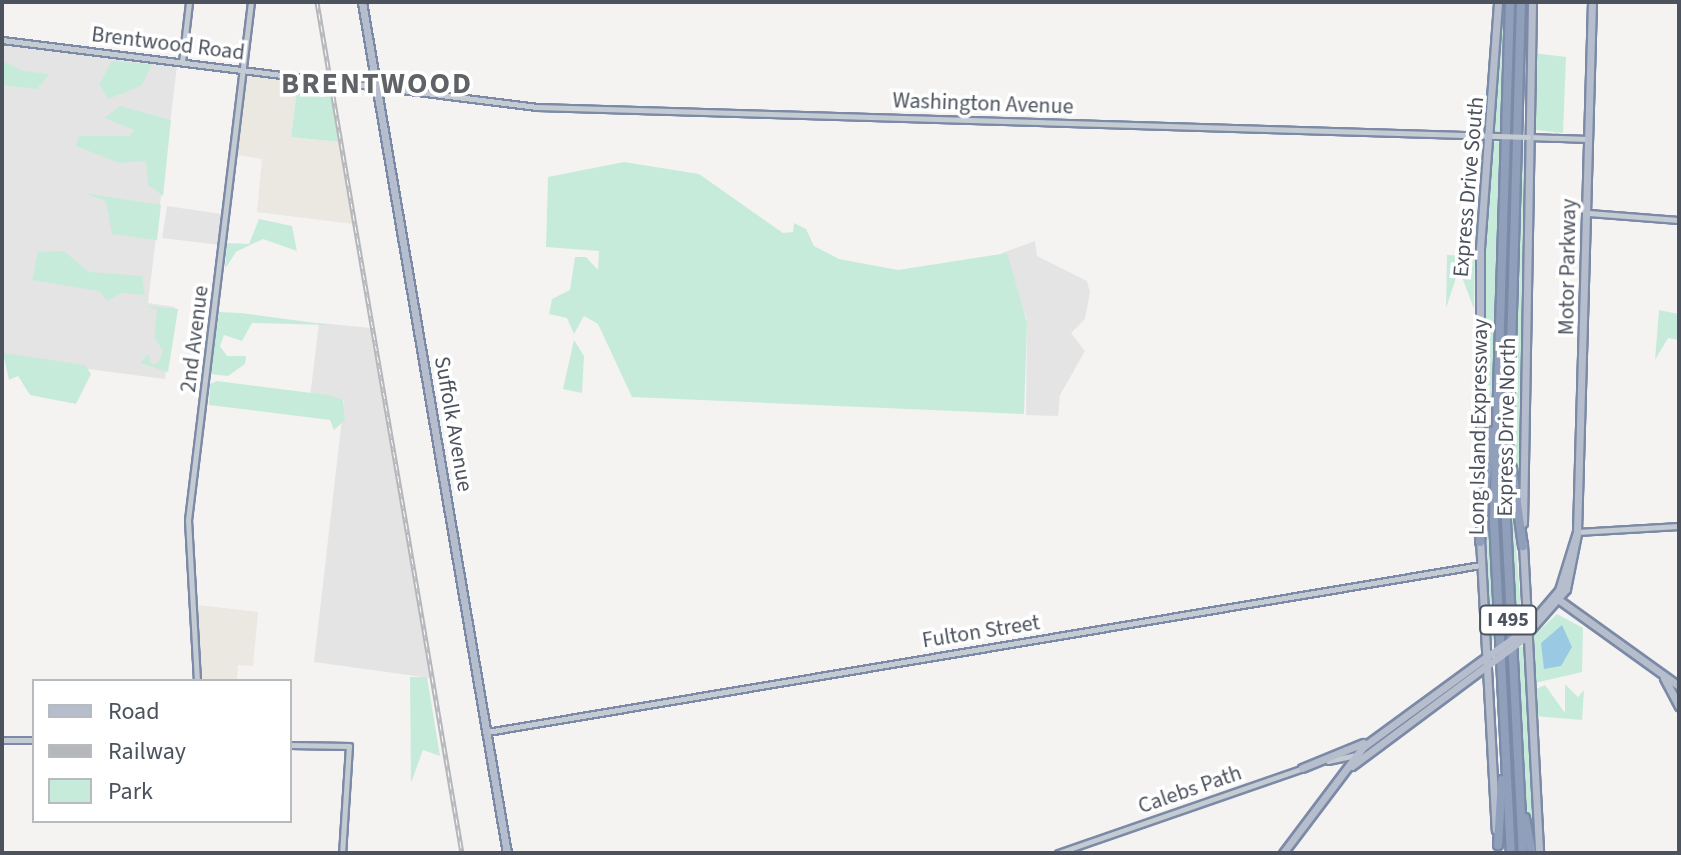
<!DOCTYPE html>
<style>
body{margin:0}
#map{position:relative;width:1681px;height:855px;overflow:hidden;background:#f4f3f2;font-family:"Source Sans 3",sans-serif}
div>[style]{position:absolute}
.commercial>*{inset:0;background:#eae8e0}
.education>*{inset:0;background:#e5e4e4}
.green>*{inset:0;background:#c7ebda}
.water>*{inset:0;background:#9acae3}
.roads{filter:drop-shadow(2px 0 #7b8aa6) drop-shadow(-2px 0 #7b8aa6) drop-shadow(0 2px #7b8aa6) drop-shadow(0 -2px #7b8aa6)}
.minor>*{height:5px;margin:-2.5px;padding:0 2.5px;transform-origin:2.5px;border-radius:2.5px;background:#c5cbd2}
.major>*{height:7px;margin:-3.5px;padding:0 3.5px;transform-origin:3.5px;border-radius:3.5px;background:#b6becd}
.highway>*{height:8px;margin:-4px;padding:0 4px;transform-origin:4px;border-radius:4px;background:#909fba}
.rail>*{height:5px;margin-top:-2.5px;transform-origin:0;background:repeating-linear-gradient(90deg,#fff 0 6px,#b5b7bb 0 12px);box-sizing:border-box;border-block:2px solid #b5b7bb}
.minor-bridge>*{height:5px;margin:-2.5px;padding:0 2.5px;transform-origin:2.5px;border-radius:2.5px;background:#c5cbd2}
.major-bridge>*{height:7px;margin:-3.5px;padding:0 3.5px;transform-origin:3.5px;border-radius:3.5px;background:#b6becd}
span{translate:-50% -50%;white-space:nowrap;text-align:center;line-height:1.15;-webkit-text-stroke:7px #fff;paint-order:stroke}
.shield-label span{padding:2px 6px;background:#fff;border:2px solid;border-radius:6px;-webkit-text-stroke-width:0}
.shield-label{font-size:20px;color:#4c535e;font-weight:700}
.street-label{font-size:22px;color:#4c535e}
.district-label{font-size:30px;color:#5f6266;font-weight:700;letter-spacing:2px}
.frame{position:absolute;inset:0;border:4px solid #4c535e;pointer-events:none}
.legend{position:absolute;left:32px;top:679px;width:260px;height:144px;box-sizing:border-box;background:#fff;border:2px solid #b7babf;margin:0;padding:10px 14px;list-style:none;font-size:24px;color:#4c535e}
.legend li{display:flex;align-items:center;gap:16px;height:40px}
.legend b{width:40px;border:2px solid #b7babf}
</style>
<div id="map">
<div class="commercial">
<i style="clip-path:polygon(246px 75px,298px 81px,291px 137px,339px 142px,353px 224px,257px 212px,262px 159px,237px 155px)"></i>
<i style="clip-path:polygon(198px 605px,258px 612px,253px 666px,238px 665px,237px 681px,200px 681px)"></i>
</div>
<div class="education">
<i style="clip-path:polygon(2px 44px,177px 66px,148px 303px,175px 307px,165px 379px,2px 358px)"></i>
<i style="clip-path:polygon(167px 206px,221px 214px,220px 245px,162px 238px)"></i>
<i style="clip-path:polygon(1035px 241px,1037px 256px,1087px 281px,1090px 292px,1085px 319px,1071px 333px,1085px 351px,1060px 395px,1058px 416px,1026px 415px,1027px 319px,1002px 253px)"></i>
<i style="clip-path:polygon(319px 323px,371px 328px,430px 678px,314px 662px,344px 401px,310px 397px)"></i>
</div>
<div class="green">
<i style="clip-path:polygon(1499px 2px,1504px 2px,1501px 133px,1494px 133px)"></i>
<i style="clip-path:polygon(1534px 53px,1566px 57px,1563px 133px,1536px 130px)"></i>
<i style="clip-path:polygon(112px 61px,149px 64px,152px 65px,141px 86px,108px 99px,99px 84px)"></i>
<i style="clip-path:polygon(4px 62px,24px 71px,49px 74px,37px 89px,2px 85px)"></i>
<i style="clip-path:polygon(298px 81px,330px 85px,339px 142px,291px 137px)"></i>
<i style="clip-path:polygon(120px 106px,171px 120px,163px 196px,148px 185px,146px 161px,119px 163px,76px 146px,79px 136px,130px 136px,134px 130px,104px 118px)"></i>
<i style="clip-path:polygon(1501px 141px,1494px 368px,1483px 468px,1482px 232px,1492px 142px)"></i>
<i style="clip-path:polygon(1521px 141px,1530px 142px,1520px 513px,1514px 461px)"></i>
<i style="clip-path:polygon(624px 162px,699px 174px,783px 233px,793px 232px,794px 223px,806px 229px,814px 246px,839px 259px,898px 270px,1007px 253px,1027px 322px,1024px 414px,632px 397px,598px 324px,584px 316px,574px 334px,567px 318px,549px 314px,552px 299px,570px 290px,575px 257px,586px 257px,598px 270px,599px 251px,546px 247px,548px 177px)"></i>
<i style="clip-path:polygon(84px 193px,161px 205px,157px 240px,112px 234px,106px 201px)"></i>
<i style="clip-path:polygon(259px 219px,292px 226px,297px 251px,263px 239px,236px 252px,225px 269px,227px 243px,249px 244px)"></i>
<i style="clip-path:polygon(64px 251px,89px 272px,142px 276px,145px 295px,122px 293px,107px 301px,99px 291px,32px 280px,38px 252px)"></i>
<i style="clip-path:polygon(1447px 255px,1475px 256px,1474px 309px,1459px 269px,1446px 308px)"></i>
<i style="clip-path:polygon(147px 306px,178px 309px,168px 372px,140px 363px,148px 354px,152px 365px,159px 362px,163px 351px,154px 337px,157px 310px)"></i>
<i style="clip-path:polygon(1659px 310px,1679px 314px,1679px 340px,1668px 338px,1655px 360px)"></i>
<i style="clip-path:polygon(219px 312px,241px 313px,331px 325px,252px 323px,242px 341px,224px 335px,220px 346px,227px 356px,246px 356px,245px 364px,228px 376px,210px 374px)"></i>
<i style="clip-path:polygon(574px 340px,584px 356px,582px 393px,563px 389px)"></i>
<i style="clip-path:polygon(3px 353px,85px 365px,91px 374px,76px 404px,30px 395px,18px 376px,9px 380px)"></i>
<i style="clip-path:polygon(217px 381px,328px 395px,343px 400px,345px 420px,334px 430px,330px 420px,209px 405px,210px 384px)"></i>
<i style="clip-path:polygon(1492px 443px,1493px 639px,1486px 653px,1483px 546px)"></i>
<i style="clip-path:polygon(1511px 480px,1522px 624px,1514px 632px,1512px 589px)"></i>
<i style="clip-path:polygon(1557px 614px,1583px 628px,1582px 672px,1535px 683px,1531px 638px)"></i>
<i style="clip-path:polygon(1523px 646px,1537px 853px,1525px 803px,1516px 672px,1515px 649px)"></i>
<i style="clip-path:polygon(410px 677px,427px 677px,440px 756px,423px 750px,411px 783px)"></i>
<i style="clip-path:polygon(1565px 684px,1578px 697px,1584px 690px,1582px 720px,1534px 716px,1534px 690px,1545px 685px,1565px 713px)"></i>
</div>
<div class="water">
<i style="clip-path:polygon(1562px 625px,1572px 647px,1561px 666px,1544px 669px,1541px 643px)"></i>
</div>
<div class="roads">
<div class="minor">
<i style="left:2px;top:40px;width:539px;rotate:7.14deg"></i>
<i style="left:537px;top:107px;width:961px;rotate:1.73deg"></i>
<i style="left:182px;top:62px;width:60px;rotate:-83.3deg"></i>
<i style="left:1530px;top:137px;width:58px;rotate:2deg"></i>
<i style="left:1588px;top:213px;width:91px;rotate:4.4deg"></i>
<i style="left:1577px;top:532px;width:102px;rotate:-3.4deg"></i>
<i style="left:197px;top:681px;width:161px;rotate:-93.2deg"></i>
<i style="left:188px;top:520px;width:522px;rotate:-83.07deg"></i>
<i style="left:487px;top:732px;width:1008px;rotate:-9.54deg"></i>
<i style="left:2px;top:740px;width:32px"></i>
<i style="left:290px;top:745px;width:59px;rotate:1deg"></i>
<i style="left:349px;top:746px;width:107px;rotate:93.7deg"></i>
<i style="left:1328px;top:761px;width:30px;rotate:-12deg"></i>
<i style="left:1058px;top:853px;width:259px;rotate:-19.1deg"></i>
</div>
<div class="major">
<i style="left:362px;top:2px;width:863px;rotate:80.33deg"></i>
<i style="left:1480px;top:515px;width:267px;rotate:-90deg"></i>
<i style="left:1480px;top:248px;width:247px;rotate:-85.8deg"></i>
<i style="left:1523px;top:523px;width:521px;rotate:-89.01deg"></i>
<i style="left:1480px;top:539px;width:291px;rotate:86.9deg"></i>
<i style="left:1523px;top:544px;width:309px;rotate:87deg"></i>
<i style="left:1555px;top:597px;width:153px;rotate:35.7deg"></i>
<i style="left:1524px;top:631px;width:54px;rotate:-49.5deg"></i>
<i style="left:1559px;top:590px;width:61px;rotate:-72.8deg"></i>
<i style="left:1577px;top:532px;width:530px;rotate:-88.38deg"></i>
<i style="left:1523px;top:638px;width:65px;rotate:-48.7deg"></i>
<i style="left:1566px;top:589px;width:56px;rotate:-78.7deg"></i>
<i style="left:1664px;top:678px;width:32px;rotate:62deg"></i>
<i style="left:1352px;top:766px;width:167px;rotate:-36.7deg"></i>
<i style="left:1302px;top:768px;width:66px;rotate:-22.3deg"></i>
<i style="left:1283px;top:853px;width:133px;rotate:-53deg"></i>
<i style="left:1363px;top:747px;width:152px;rotate:-36.2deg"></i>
</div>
<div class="highway">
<i style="left:1510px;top:2px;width:519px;rotate:91.77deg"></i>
<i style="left:1494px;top:521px;width:332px;rotate:87.1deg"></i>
<i style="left:1521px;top:2px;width:519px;rotate:91.66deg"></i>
<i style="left:1506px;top:521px;width:332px;rotate:87.1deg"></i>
<i style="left:1512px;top:468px;width:79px;rotate:82deg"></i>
<i style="left:1480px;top:542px;width:111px;rotate:-84.3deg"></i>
<i style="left:1525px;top:818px;width:36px;rotate:79deg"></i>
<i style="left:1498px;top:845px;width:65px;rotate:-86.5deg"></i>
</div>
</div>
<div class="rail">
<i style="left:317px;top:2px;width:863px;rotate:80.33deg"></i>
</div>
<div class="minor-bridge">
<i style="left:1498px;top:136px;width:30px;rotate:2deg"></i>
</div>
<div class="major-bridge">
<i style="left:1488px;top:656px;width:42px;rotate:-35.2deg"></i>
<i style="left:1488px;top:665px;width:44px;rotate:-36.6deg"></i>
</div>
<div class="shield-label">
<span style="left:1508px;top:620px">I 495</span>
</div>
<div class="street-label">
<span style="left:168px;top:44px;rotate:7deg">Brentwood Road</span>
<span style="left:983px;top:104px;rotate:2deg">Washington Avenue</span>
<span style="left:1469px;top:187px;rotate:-85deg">Express Drive South</span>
<span style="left:1568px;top:267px;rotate:-89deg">Motor Parkway</span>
<span style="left:195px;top:339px;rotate:-83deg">2nd Avenue</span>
<span style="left:453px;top:424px;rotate:80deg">Suffolk Avenue</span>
<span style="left:1479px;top:427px;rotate:-89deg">Long Island Expressway</span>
<span style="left:1507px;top:427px;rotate:-89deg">Express Drive North</span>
<span style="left:981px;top:632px;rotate:-9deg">Fulton Street</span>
<span style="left:1190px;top:790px;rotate:-19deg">Calebs Path</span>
</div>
<div class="district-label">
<span style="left:377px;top:84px">BRENTWOOD</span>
</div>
<div class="frame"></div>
<ul class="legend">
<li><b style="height:10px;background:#b6becd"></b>Road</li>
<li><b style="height:10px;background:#b5b7bb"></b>Railway</li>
<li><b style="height:22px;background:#c7ebda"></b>Park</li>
</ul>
</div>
